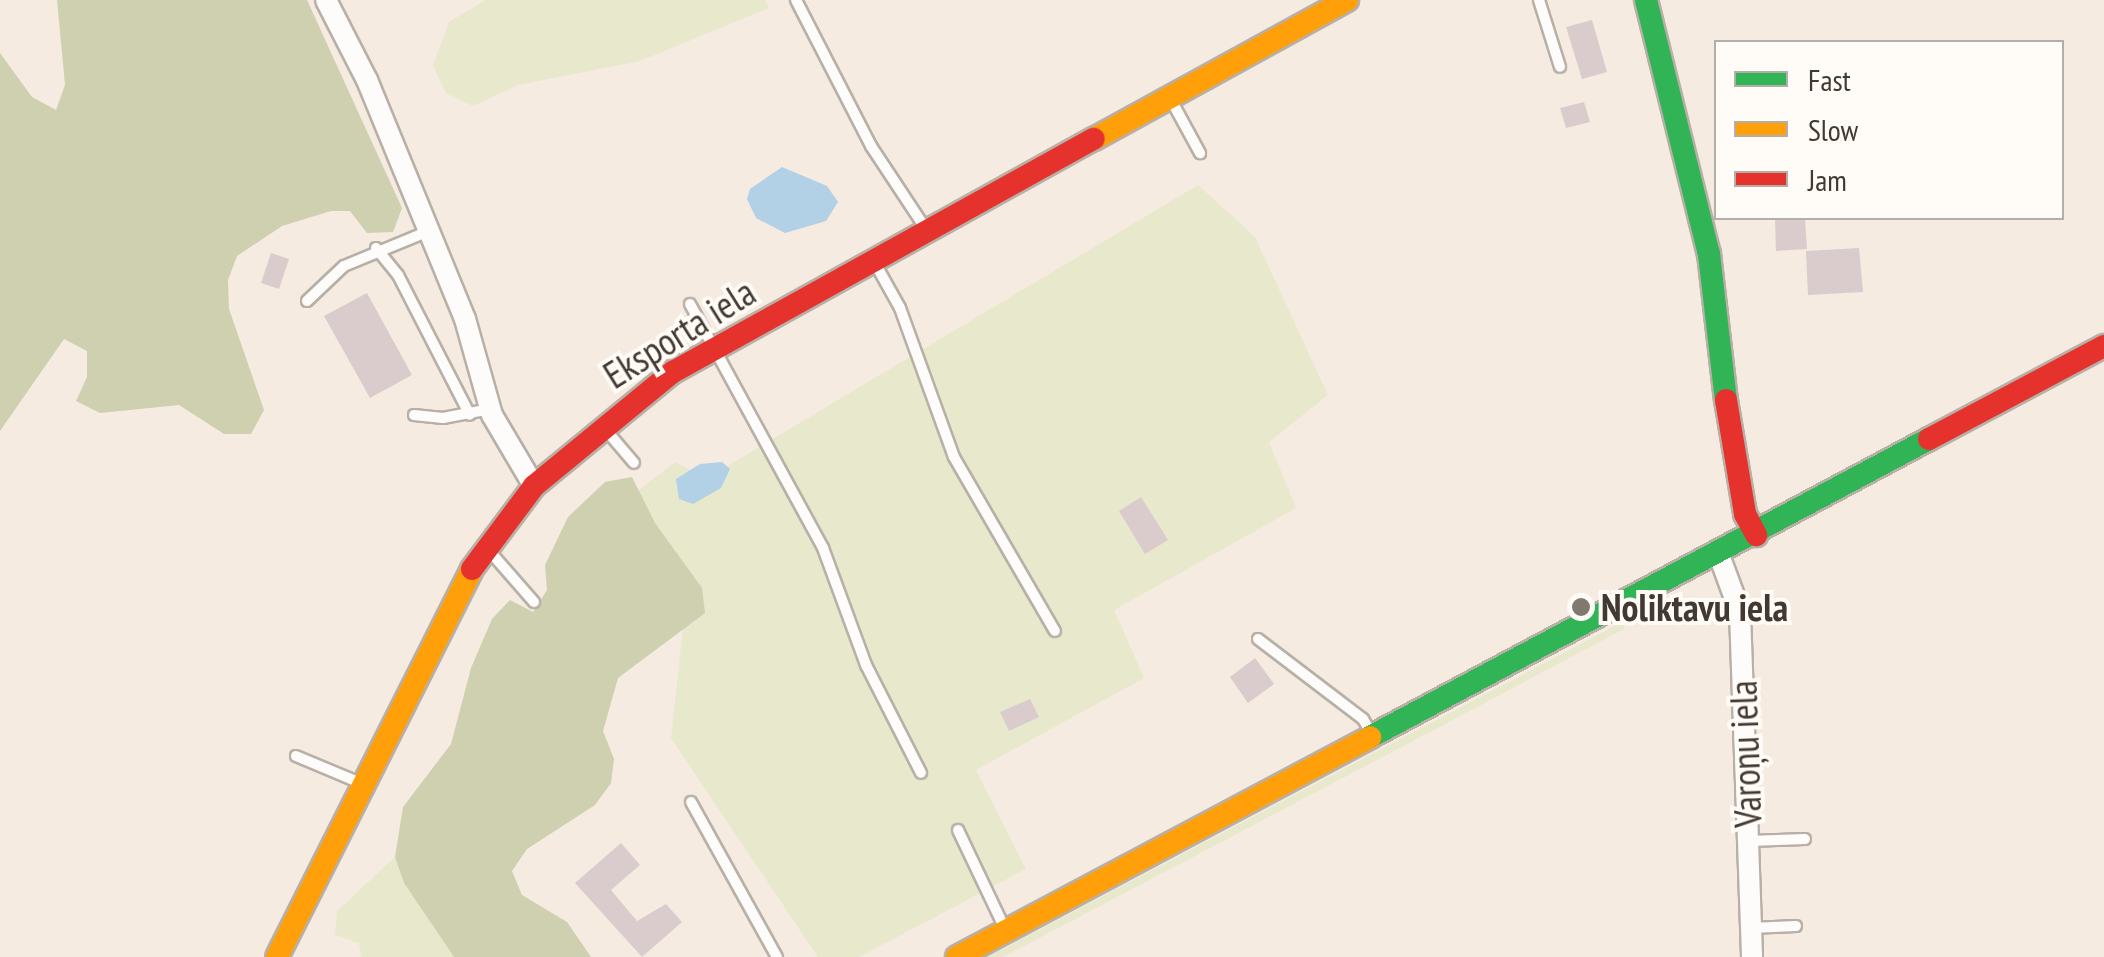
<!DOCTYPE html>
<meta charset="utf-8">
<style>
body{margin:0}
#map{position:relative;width:2104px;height:957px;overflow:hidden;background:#f5ebe0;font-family:"PT Sans Narrow",sans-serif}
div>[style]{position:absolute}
.green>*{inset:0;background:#e7e8cc}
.forest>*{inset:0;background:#ced0b0}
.water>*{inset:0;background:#b2d0e6}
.building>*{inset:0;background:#dacccd}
.roads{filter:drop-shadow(2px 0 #b8b0a7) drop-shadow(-2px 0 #b8b0a7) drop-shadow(0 2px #b8b0a7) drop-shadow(0 -2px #b8b0a7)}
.lane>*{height:10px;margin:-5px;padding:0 5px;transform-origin:5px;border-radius:5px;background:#fefcfa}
.street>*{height:20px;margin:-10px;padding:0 10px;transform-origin:10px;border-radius:10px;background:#fefcfa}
.fast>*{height:22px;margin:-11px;padding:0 11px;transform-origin:11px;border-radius:11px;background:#30b455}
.slow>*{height:22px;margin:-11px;padding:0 11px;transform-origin:11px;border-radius:11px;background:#ff9f0a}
.jam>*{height:22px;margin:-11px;padding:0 11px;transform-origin:11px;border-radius:11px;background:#e5322d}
.dots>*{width:28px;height:28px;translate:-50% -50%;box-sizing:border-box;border:5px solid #fffbf7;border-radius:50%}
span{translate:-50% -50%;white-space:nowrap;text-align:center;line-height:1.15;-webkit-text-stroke:8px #fffbf7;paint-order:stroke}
.street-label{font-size:38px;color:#423a32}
.poi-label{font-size:38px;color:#423a32;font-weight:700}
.left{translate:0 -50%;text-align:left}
.legend{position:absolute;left:1714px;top:40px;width:350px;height:180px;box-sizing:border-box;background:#fffbf7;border:2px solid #b3aea8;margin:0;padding:12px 18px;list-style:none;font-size:30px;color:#423a32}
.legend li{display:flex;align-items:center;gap:20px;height:50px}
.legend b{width:50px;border:2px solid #b3aea8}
</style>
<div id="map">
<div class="green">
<i style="clip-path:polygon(486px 0,765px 0,769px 8px,640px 61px,518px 85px,473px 106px,446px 93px,433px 66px,449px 22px)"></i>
<i style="clip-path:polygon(1198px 185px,1255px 237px,1328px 395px,1269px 442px,1296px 508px,1114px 610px,1144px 678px,976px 770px,1026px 869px,859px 957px,818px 957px,671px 738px,684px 619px,621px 504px,675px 462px,706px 479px)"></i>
<i style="clip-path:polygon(1624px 621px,1624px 629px,1430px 732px,1003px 957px,988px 957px)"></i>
<i style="clip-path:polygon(395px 857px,404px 883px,454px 957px,361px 957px,359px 943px,335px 935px,337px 911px)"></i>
</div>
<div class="forest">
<i style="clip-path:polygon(57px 0,307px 0,402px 208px,393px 232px,367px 233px,350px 211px,331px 211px,282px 226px,237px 256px,228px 280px,229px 309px,264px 410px,251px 434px,224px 434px,179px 405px,100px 413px,76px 401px,87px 377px,87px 351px,64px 339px,0 431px,0 53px,32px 97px,56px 110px,65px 85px)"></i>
<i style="clip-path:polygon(632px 477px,655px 523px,702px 588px,705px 613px,618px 678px,603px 731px,614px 759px,611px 783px,595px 805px,527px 849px,512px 871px,522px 895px,567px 922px,591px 957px,454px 957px,404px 883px,395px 857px,403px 807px,451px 744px,471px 668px,492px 619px,510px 600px,533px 612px,547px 590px,545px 565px,568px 517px,605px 482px)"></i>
</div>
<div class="water">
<i style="clip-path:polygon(782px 167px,827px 186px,838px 202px,826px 221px,785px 233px,756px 218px,747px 199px,750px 189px)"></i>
<i style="clip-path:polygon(722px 462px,730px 469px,721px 488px,693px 504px,679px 499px,676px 479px,700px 464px)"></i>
</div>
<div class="building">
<i style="clip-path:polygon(1592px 20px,1607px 72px,1582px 79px,1566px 27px)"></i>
<i style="clip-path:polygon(1584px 102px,1590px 122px,1566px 128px,1560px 108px)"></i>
<i style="clip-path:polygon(1775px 218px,1805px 218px,1807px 249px,1776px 251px)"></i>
<i style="clip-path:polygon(1859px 248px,1863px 292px,1808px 295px,1806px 251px)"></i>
<i style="clip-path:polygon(271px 253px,289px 259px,279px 289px,261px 283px)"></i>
<i style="clip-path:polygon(367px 293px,412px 375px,370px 398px,324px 316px)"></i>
<i style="clip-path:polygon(1141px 497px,1168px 540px,1145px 554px,1119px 511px)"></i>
<i style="clip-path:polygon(1255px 658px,1274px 684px,1248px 703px,1230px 677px)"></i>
<i style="clip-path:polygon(1030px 699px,1039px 717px,1009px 731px,1000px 712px)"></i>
<i style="clip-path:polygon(621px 843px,640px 865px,611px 890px,637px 921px,666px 904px,682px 922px,642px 957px,575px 883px)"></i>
</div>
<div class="roads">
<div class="lane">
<i style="left:796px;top:0;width:164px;rotate:62.8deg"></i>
<i style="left:871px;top:146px;width:100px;rotate:56.5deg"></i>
<i style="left:1539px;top:0;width:70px;rotate:72.6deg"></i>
<i style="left:1170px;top:98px;width:63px;rotate:61.4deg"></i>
<i style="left:376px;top:248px;width:35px;rotate:51deg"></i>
<i style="left:398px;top:275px;width:157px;rotate:62.8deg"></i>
<i style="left:876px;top:265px;width:49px;rotate:60.8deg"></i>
<i style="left:900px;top:308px;width:158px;rotate:70.1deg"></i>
<i style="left:954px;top:457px;width:201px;rotate:59.9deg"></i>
<i style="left:307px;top:301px;width:51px;rotate:-43.4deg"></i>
<i style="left:344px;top:266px;width:92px;rotate:-22.4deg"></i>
<i style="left:690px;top:304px;width:278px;rotate:61.4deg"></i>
<i style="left:823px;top:548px;width:125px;rotate:69.8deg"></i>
<i style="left:866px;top:665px;width:121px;rotate:63deg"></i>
<i style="left:414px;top:415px;width:29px;rotate:6deg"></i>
<i style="left:443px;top:418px;width:48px;rotate:-10.8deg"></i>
<i style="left:606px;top:430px;width:43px;rotate:49.7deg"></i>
<i style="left:486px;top:547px;width:73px;rotate:48.9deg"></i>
<i style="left:1258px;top:639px;width:132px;rotate:37.3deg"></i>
<i style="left:1363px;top:719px;width:16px;rotate:60deg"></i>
<i style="left:296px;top:756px;width:67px;rotate:22.8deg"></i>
<i style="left:691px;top:802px;width:177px;rotate:61deg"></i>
<i style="left:958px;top:830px;width:112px;rotate:64.6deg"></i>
<i style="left:1749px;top:841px;width:56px;rotate:-2deg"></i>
<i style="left:1751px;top:928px;width:45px;rotate:-2.5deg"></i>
</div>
<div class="street">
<i style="left:326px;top:0;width:90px;rotate:62.9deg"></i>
<i style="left:367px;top:80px;width:258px;rotate:67.7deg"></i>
<i style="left:465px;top:319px;width:100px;rotate:74.3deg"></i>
<i style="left:492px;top:415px;width:82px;rotate:59.4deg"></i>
<i style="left:1719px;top:555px;width:61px;rotate:69.8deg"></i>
<i style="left:1740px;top:612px;width:345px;rotate:88deg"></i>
</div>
<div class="fast">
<i style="left:1646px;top:0;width:262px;rotate:76.1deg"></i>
<i style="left:1709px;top:254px;width:147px;rotate:83.4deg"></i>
<i style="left:1370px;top:737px;width:633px;rotate:-28.06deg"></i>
</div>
<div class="slow">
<i style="left:1094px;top:139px;width:289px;rotate:-28.8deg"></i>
<i style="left:277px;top:957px;width:434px;rotate:-63.3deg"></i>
<i style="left:957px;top:957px;width:468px;rotate:-28deg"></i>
</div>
<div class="jam">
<i style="left:1726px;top:400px;width:116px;rotate:80.5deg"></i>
<i style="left:1745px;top:514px;width:24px;rotate:62deg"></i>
<i style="left:1929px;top:439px;width:198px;rotate:-28deg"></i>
<i style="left:472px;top:569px;width:104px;rotate:-53.2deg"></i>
<i style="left:534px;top:486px;width:180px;rotate:-39.4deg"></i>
<i style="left:673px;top:372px;width:481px;rotate:-29deg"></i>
</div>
</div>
<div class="dots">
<i style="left:1581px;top:607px;background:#81786f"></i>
</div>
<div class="street-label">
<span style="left:679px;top:333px;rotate:-32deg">Eksporta iela</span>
<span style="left:1745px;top:754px;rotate:-92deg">Varoņu iela</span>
</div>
<div class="poi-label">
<span class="left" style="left:1601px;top:607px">Noliktavu iela</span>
</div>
<ul class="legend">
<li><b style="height:12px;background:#30b455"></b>Fast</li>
<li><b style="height:12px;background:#ff9f0a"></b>Slow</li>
<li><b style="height:12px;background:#e5322d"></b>Jam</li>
</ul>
</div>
